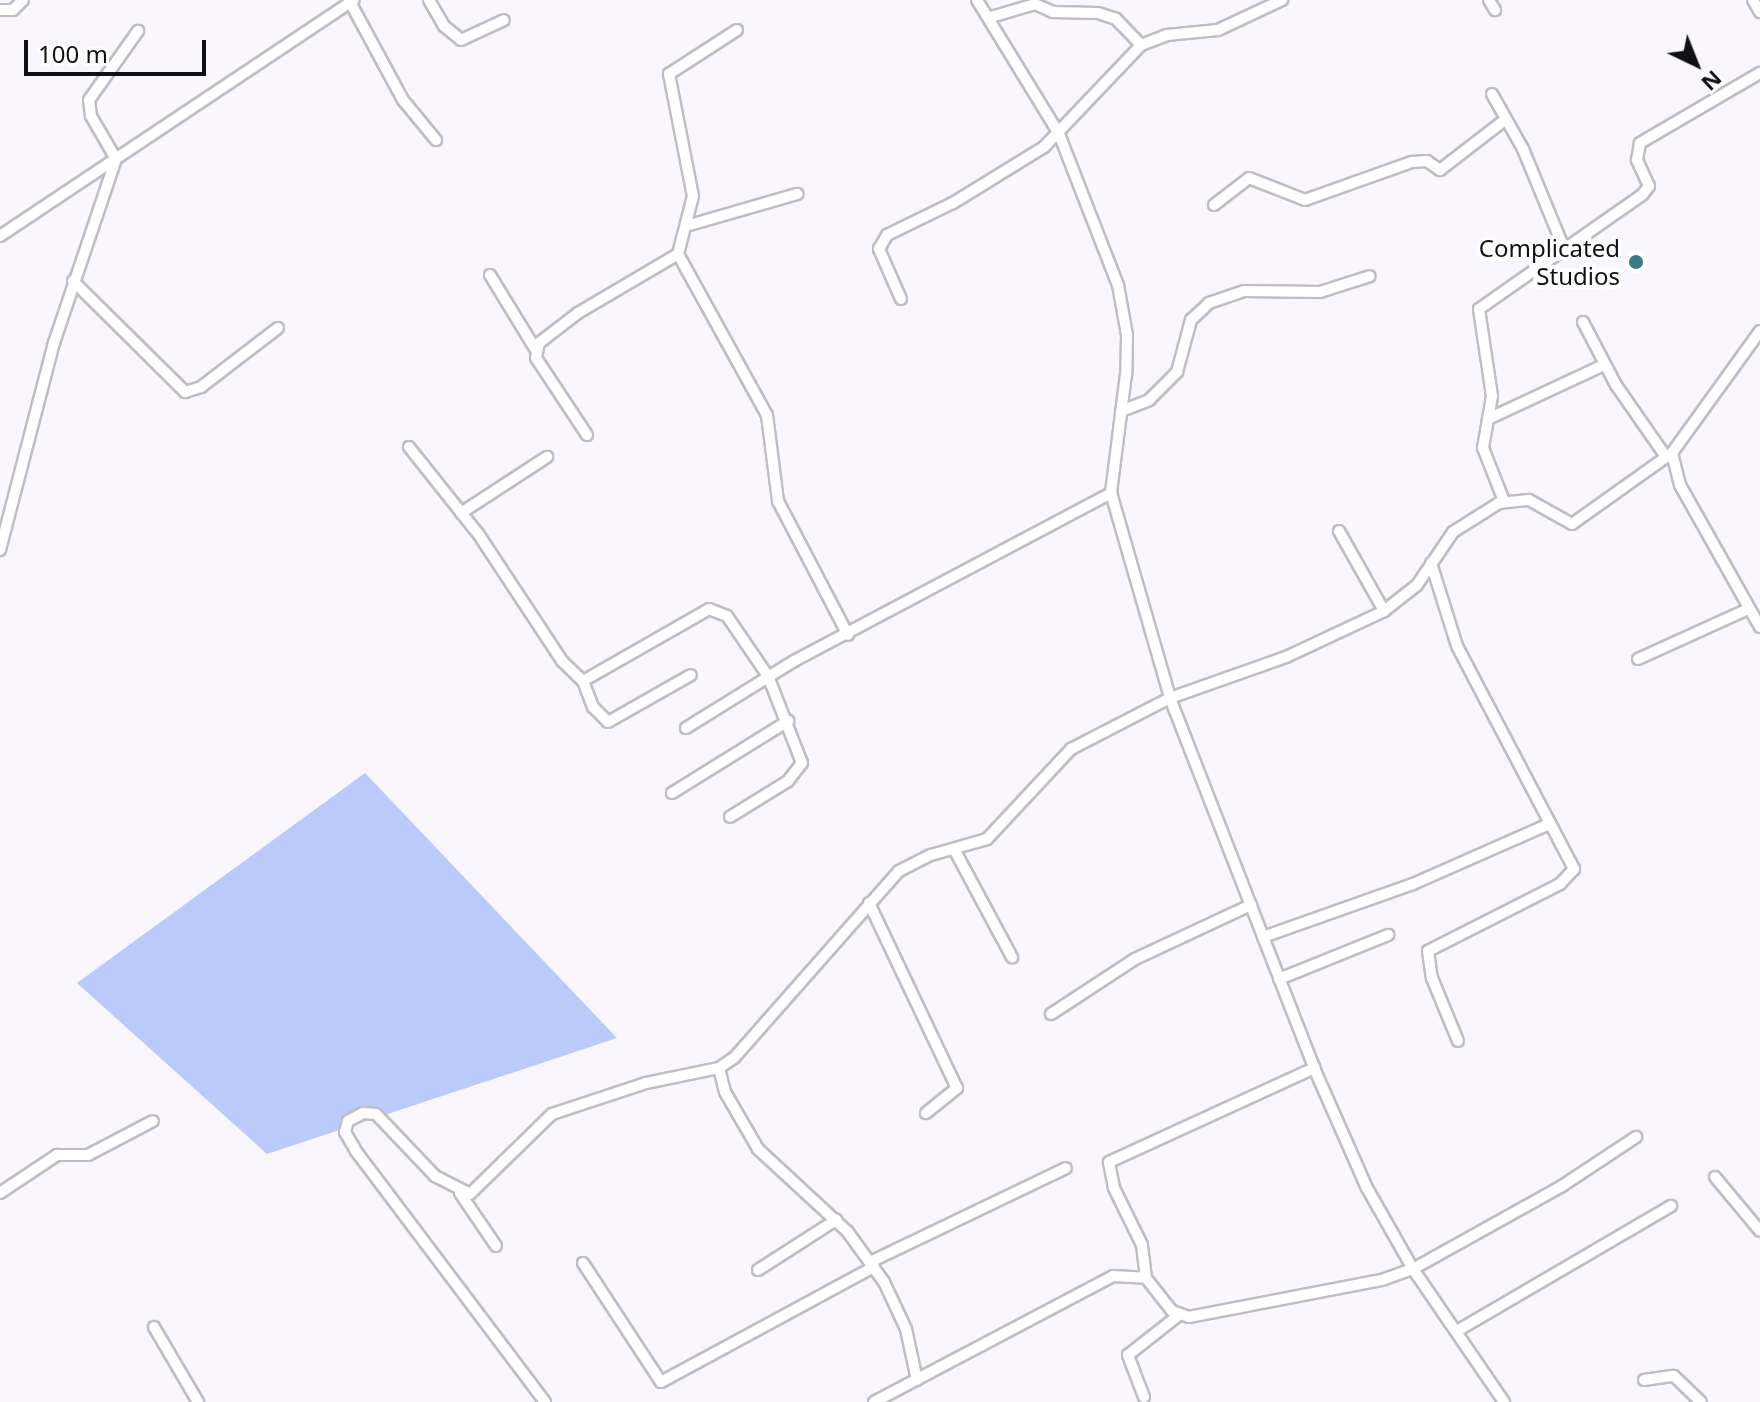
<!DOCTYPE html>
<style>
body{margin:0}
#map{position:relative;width:1760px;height:1402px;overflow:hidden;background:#f9f6fd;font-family:"Noto Sans",sans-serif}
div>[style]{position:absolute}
.water>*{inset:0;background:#bacbfb}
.roads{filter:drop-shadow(2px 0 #c0bdc3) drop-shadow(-2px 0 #c0bdc3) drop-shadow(0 2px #c0bdc3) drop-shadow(0 -2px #c0bdc3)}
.minor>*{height:10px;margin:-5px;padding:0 5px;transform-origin:5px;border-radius:5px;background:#fff}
.dots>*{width:22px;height:22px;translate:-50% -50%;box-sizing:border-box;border:4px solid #fff;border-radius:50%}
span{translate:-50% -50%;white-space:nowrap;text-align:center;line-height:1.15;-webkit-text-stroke:8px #fff;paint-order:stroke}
.poi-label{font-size:24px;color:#111013}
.right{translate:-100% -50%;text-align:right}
.north{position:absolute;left:1656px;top:24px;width:80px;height:80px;-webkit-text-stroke:6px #fff;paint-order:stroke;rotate:137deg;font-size:22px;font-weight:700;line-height:32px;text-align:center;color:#111013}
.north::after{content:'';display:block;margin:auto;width:28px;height:36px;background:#111013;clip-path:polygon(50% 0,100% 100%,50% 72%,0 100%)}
.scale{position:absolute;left:24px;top:40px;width:182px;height:36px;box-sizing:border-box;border:4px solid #111013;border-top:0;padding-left:10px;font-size:24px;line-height:28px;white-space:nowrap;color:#111013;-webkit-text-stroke:6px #fff;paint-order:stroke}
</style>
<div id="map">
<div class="water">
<i style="clip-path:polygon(365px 773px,617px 1038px,267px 1154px,77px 983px)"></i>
</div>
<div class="roads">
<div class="minor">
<i style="left:429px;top:0;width:30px;rotate:60deg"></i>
<i style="left:444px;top:26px;width:22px;rotate:39deg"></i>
<i style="left:461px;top:40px;width:47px;rotate:-24.9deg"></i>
<i style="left:977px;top:0;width:157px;rotate:58.5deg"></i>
<i style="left:1059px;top:134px;width:162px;rotate:68.7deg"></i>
<i style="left:1118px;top:285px;width:51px;rotate:79.8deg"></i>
<i style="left:1127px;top:335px;width:39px;rotate:91deg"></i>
<i style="left:1126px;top:374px;width:120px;rotate:97.2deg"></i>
<i style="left:1111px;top:493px;width:213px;rotate:73.9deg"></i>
<i style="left:1170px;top:698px;width:397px;rotate:68.7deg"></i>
<i style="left:1314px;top:1068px;width:131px;rotate:66.2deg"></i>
<i style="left:1367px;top:1188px;width:93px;rotate:60.4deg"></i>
<i style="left:1413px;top:1269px;width:161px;rotate:55.6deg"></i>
<i style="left:1489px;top:0;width:12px;rotate:59deg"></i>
<i style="left:1753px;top:0;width:14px;rotate:60deg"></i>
<i style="left:350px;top:2px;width:111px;rotate:61.6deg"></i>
<i style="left:403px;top:100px;width:52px;rotate:50.5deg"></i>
<i style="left:0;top:10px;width:13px"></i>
<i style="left:13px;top:10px;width:14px;rotate:-45deg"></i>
<i style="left:991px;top:17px;width:46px;rotate:-16.5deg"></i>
<i style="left:1035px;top:4px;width:20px;rotate:24deg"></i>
<i style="left:1053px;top:12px;width:45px;rotate:1.3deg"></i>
<i style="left:1098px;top:13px;width:19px;rotate:18deg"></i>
<i style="left:1116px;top:19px;width:36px;rotate:46deg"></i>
<i style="left:737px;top:30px;width:81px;rotate:147.1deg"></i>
<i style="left:669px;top:74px;width:124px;rotate:78.9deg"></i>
<i style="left:693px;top:196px;width:60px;rotate:104.5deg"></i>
<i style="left:678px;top:254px;width:184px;rotate:61.1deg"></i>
<i style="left:767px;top:415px;width:87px;rotate:82.7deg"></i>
<i style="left:778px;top:501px;width:151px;rotate:62.4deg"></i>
<i style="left:1492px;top:94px;width:63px;rotate:60.6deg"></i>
<i style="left:1523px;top:149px;width:110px;rotate:67.6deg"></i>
<i style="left:1214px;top:205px;width:44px;rotate:-37.6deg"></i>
<i style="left:1249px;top:178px;width:60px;rotate:21.4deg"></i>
<i style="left:1305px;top:200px;width:114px;rotate:-19.6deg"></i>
<i style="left:1412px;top:162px;width:15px;rotate:-4deg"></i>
<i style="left:1427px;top:161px;width:16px;rotate:35deg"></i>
<i style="left:1440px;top:170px;width:83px;rotate:-37.7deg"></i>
<i style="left:686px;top:226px;width:116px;rotate:-16.1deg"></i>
<i style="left:0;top:236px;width:425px;rotate:-33.7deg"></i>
<i style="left:490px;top:275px;width:88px;rotate:58.5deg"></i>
<i style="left:73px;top:281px;width:158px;rotate:44.7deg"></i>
<i style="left:185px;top:392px;width:17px;rotate:-17deg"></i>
<i style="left:201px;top:387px;width:97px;rotate:-37.5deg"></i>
<i style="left:901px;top:299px;width:55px;rotate:-113.7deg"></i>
<i style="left:879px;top:249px;width:16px;rotate:-60deg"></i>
<i style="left:887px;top:235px;width:73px;rotate:-25.9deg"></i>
<i style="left:953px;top:203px;width:107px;rotate:-31.6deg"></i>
<i style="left:1044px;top:147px;width:141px;rotate:-46.4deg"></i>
<i style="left:1141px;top:45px;width:28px;rotate:-21deg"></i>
<i style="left:1167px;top:35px;width:51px;rotate:-5.6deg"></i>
<i style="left:1218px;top:30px;width:71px;rotate:-25.1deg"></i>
<i style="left:1583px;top:322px;width:71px;rotate:62.4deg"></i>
<i style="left:1616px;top:385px;width:88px;rotate:55.2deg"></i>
<i style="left:1760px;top:331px;width:150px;rotate:125.8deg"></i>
<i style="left:1672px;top:453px;width:33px;rotate:76deg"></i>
<i style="left:1680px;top:485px;width:163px;rotate:60.6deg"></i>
<i style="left:1121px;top:411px;width:30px;rotate:-21deg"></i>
<i style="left:1149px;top:400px;width:40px;rotate:-45deg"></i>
<i style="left:1177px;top:372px;width:54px;rotate:-74.9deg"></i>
<i style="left:1191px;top:320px;width:25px;rotate:-43deg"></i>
<i style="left:1209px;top:303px;width:37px;rotate:-19deg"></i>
<i style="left:1244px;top:291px;width:76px;rotate:0.8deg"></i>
<i style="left:1320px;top:292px;width:52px;rotate:-17.7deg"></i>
<i style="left:1488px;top:419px;width:128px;rotate:-25deg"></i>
<i style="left:587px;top:435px;width:92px;rotate:-123.5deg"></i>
<i style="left:536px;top:358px;width:15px;rotate:-79deg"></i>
<i style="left:539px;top:343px;width:49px;rotate:-37.6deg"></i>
<i style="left:578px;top:313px;width:116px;rotate:-30.5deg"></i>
<i style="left:409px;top:447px;width:112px;rotate:51.5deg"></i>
<i style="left:479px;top:535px;width:151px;rotate:56.6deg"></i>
<i style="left:562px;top:661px;width:29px;rotate:44deg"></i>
<i style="left:583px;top:681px;width:145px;rotate:-29.7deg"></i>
<i style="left:709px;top:609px;width:19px;rotate:21deg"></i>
<i style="left:727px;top:616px;width:73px;rotate:55.7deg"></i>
<i style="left:768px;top:676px;width:93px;rotate:68.7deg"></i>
<i style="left:802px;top:763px;width:23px;rotate:128deg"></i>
<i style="left:788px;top:781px;width:68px;rotate:148.2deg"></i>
<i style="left:1504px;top:501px;width:57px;rotate:-111.6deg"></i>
<i style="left:1483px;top:448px;width:53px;rotate:-80.2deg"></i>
<i style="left:1492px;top:396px;width:88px;rotate:-98.5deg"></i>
<i style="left:1479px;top:309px;width:200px;rotate:-35deg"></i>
<i style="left:1643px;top:194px;width:10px;rotate:-53deg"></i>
<i style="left:1649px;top:186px;width:29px;rotate:-115deg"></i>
<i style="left:1637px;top:160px;width:17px;rotate:-80deg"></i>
<i style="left:1640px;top:143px;width:139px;rotate:-30.3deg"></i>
<i style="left:461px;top:513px;width:103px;rotate:-33.1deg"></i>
<i style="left:1339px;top:531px;width:92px;rotate:60.6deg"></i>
<i style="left:0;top:550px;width:214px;rotate:-75.4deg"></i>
<i style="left:54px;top:343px;width:194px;rotate:-71.4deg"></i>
<i style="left:116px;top:159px;width:50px;rotate:-120.2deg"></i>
<i style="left:91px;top:116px;width:16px;rotate:-97deg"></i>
<i style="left:89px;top:100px;width:85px;rotate:-54.6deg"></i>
<i style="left:1431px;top:563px;width:87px;rotate:72.6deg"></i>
<i style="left:1457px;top:646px;width:252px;rotate:62.3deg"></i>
<i style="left:1574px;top:869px;width:21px;rotate:133deg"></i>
<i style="left:1560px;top:884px;width:148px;rotate:153.1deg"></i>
<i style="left:1428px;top:951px;width:27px;rotate:82deg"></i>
<i style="left:1432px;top:978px;width:68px;rotate:67.6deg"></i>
<i style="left:1638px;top:659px;width:121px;rotate:-24.4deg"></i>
<i style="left:583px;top:681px;width:28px;rotate:69deg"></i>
<i style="left:593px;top:707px;width:21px;rotate:45deg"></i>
<i style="left:608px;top:722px;width:95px;rotate:-29.5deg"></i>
<i style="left:686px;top:728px;width:127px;rotate:-31.8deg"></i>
<i style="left:794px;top:661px;width:359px;rotate:-27.9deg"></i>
<i style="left:672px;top:793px;width:137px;rotate:-31.8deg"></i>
<i style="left:954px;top:849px;width:123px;rotate:61.8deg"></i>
<i style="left:869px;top:903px;width:205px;rotate:64.6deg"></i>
<i style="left:957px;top:1088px;width:40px;rotate:141deg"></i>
<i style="left:1263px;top:937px;width:159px;rotate:-19.5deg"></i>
<i style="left:1413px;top:884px;width:149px;rotate:-23.8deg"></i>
<i style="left:1279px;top:979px;width:118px;rotate:-22deg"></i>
<i style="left:1051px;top:1014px;width:100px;rotate:-33.2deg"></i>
<i style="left:1135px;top:959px;width:128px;rotate:-25deg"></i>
<i style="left:719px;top:1068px;width:25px;rotate:76deg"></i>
<i style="left:725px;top:1092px;width:66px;rotate:59.9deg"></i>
<i style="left:758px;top:1149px;width:121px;rotate:42.7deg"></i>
<i style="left:847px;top:1231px;width:63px;rotate:54deg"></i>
<i style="left:884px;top:1282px;width:52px;rotate:64.9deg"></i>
<i style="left:906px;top:1329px;width:52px;rotate:77.8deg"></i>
<i style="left:1715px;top:1177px;width:70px;rotate:50.2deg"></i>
<i style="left:0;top:1193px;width:69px;rotate:-33.7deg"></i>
<i style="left:57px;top:1155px;width:31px"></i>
<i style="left:88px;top:1155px;width:73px;rotate:-27.6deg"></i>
<i style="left:460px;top:1193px;width:64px;rotate:55.8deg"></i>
<i style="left:870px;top:1262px;width:217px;rotate:-25.6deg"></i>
<i style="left:583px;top:1263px;width:142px;rotate:56.8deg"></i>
<i style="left:661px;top:1382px;width:242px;rotate:-28.4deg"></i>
<i style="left:758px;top:1270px;width:93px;rotate:-32.7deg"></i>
<i style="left:1146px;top:1278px;width:33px;rotate:-97deg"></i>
<i style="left:1142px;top:1245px;width:64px;rotate:-116.2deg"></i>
<i style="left:1114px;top:1188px;width:26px;rotate:-101deg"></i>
<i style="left:1109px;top:1162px;width:226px;rotate:-24.6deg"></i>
<i style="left:154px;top:1327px;width:87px;rotate:59.6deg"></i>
<i style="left:1457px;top:1331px;width:248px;rotate:-30.3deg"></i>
<i style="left:1644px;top:1380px;width:30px;rotate:-8deg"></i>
<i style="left:1674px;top:1376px;width:37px;rotate:44deg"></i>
<i style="left:1144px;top:1397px;width:45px;rotate:-110.9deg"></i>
<i style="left:1128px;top:1355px;width:65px;rotate:-38.1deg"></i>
<i style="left:545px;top:1402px;width:314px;rotate:-127deg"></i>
<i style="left:356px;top:1151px;width:22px;rotate:-120deg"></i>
<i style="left:345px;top:1132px;width:11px;rotate:-75deg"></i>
<i style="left:348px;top:1121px;width:17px;rotate:-28deg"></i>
<i style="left:363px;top:1113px;width:13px;rotate:4deg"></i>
<i style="left:376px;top:1114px;width:86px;rotate:46.4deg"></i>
<i style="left:435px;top:1176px;width:39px;rotate:27deg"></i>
<i style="left:470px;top:1194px;width:115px;rotate:-44.3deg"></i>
<i style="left:552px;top:1114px;width:99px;rotate:-18.3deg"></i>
<i style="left:646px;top:1083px;width:75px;rotate:-11.6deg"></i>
<i style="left:719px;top:1068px;width:18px;rotate:-34deg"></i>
<i style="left:734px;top:1058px;width:249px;rotate:-48.6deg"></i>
<i style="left:899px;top:871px;width:36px;rotate:-27deg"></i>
<i style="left:931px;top:855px;width:58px;rotate:-15.9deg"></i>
<i style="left:987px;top:839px;width:123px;rotate:-47deg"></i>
<i style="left:1071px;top:749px;width:111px;rotate:-27.3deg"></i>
<i style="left:1170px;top:698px;width:123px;rotate:-19.5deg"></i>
<i style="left:1286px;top:657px;width:108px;rotate:-25.1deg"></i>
<i style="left:1384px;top:611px;width:42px;rotate:-38.2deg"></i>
<i style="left:1417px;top:585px;width:64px;rotate:-55.8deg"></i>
<i style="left:1453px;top:532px;width:54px;rotate:-32.2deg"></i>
<i style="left:1499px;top:503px;width:30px;rotate:-6deg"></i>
<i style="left:1529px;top:500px;width:49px;rotate:29.2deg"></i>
<i style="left:1572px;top:524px;width:123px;rotate:-35.4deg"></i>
<i style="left:874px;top:1402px;width:270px;rotate:-27.8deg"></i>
<i style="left:1113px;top:1276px;width:33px;rotate:3deg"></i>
<i style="left:1146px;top:1278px;width:42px;rotate:51.8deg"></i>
<i style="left:1172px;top:1311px;width:18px;rotate:19deg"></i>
<i style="left:1189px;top:1317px;width:197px;rotate:-10.9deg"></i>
<i style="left:1382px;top:1280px;width:33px;rotate:-20deg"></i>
<i style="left:1413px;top:1269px;width:171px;rotate:-29.1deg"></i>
<i style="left:1562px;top:1186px;width:89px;rotate:-33.5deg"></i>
</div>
</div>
<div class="dots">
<i style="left:1636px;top:262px;background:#377b8a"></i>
</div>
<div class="poi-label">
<span class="right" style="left:1620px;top:262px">Complicated<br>Studios</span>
</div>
<div class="north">N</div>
<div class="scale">100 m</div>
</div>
